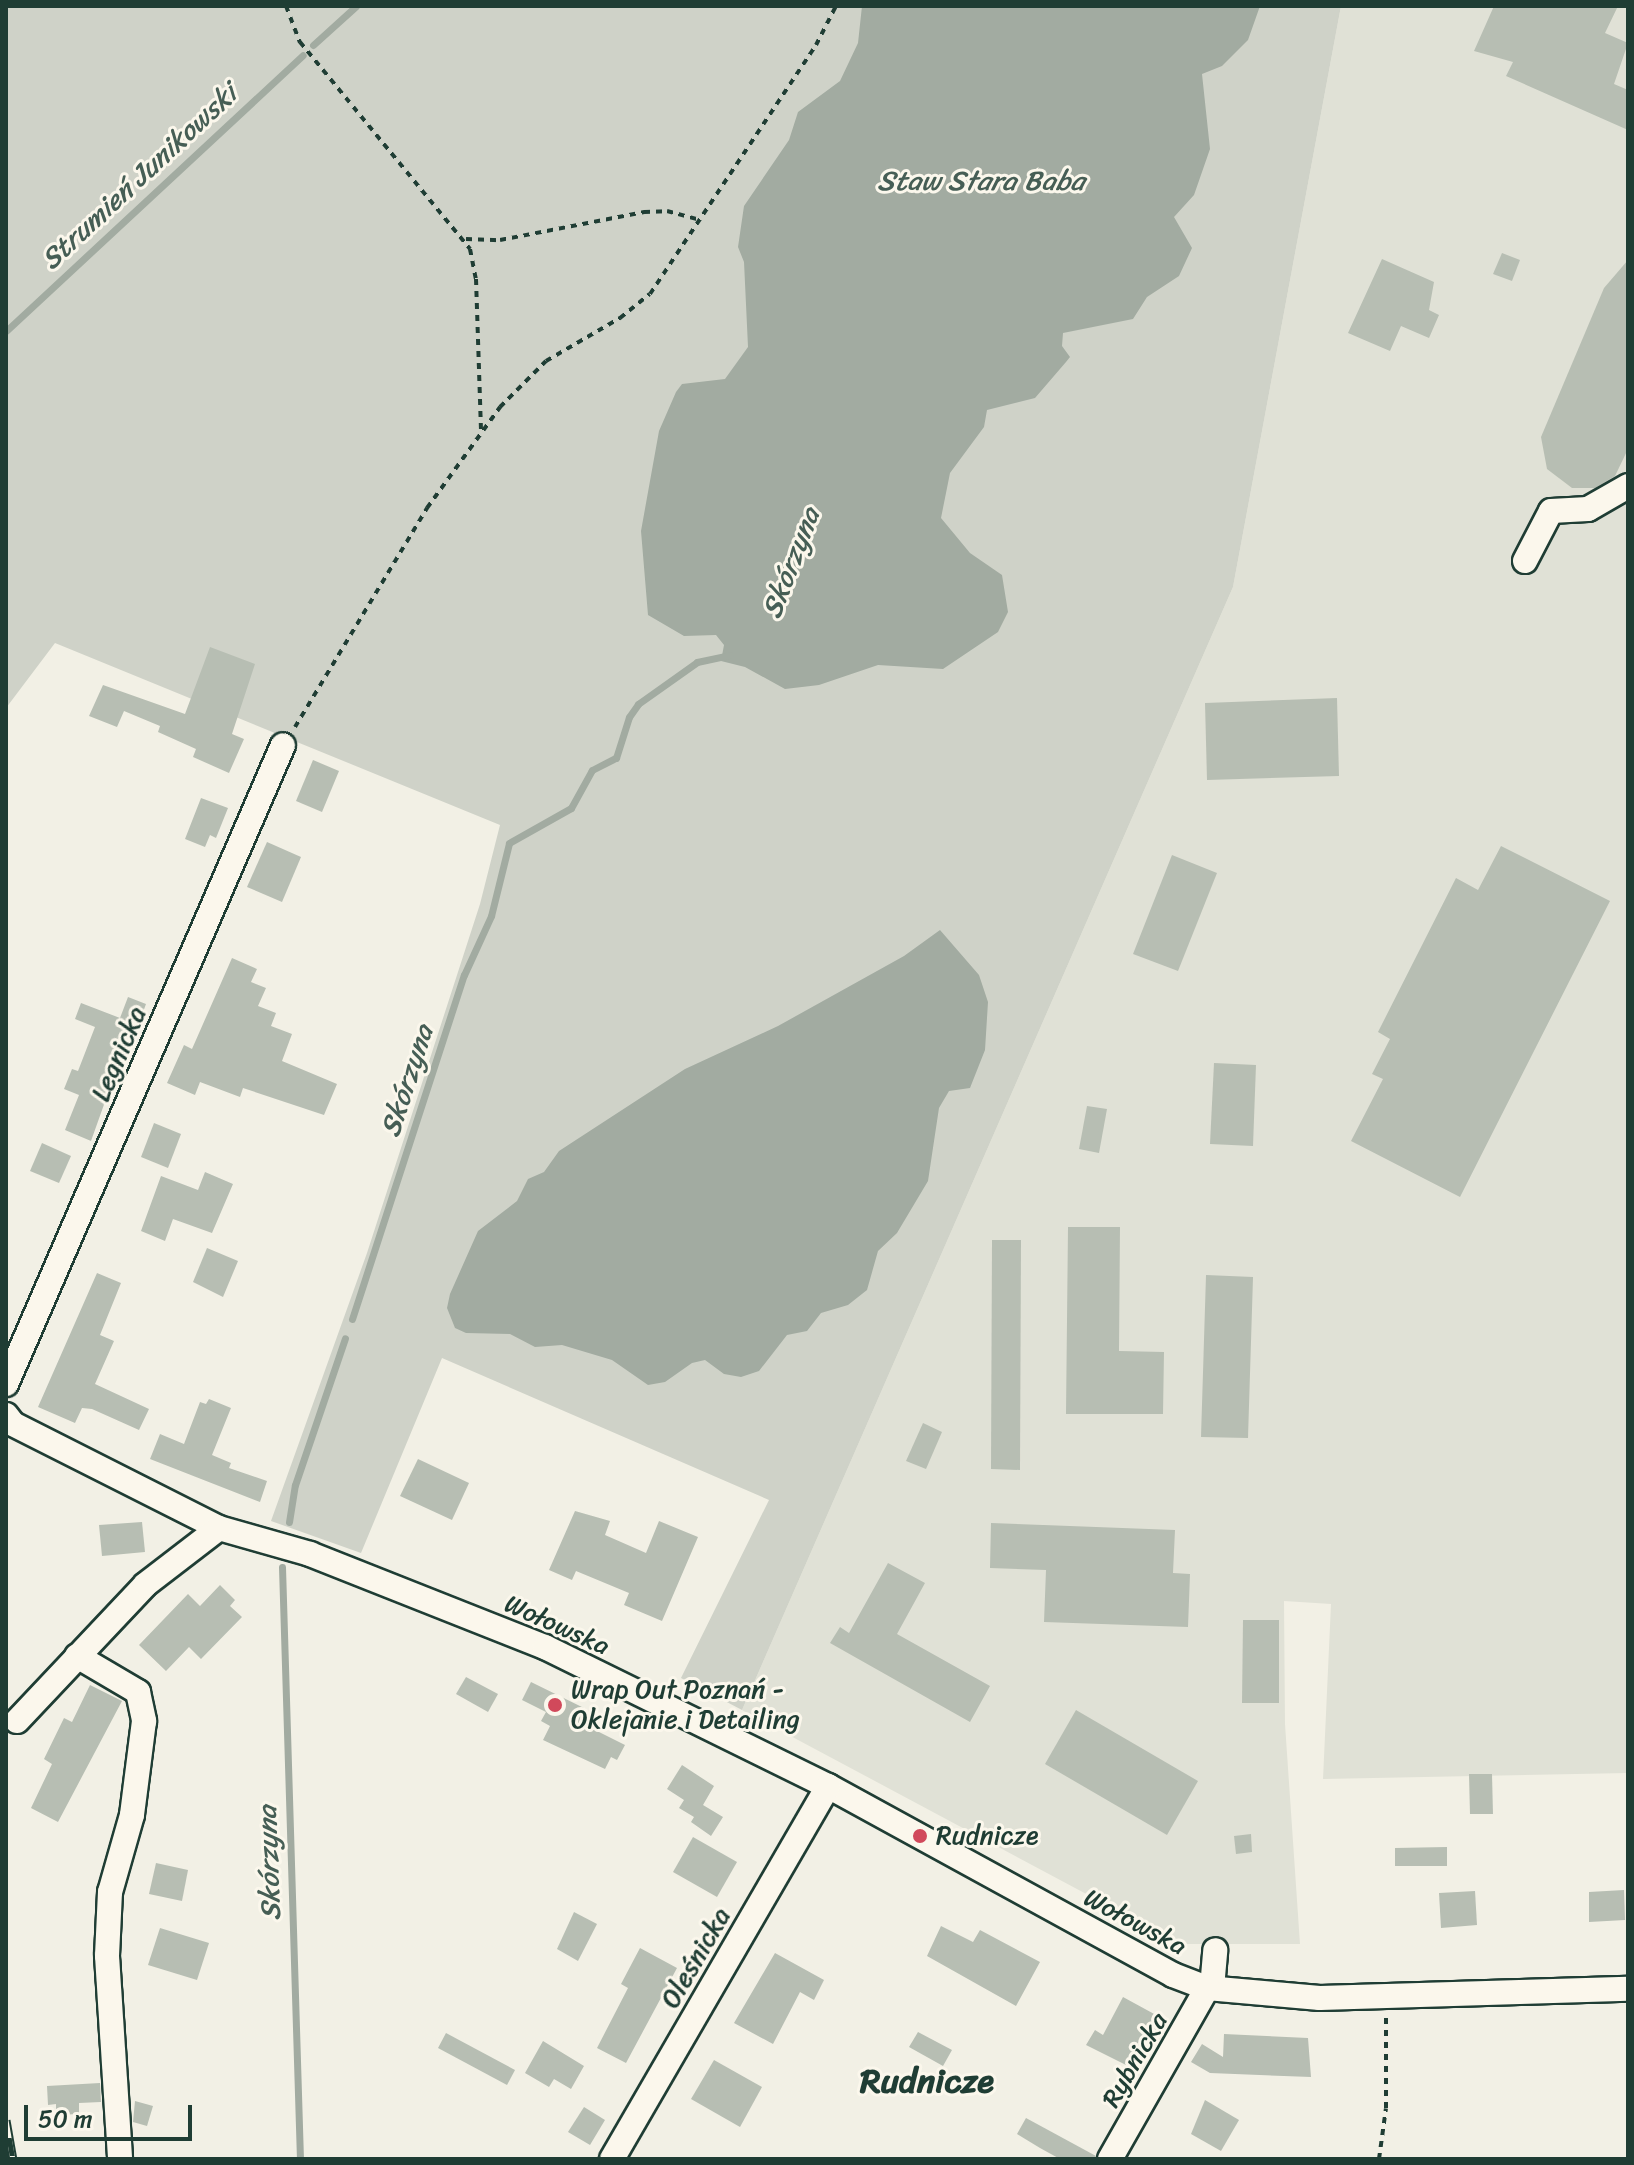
<!DOCTYPE html>
<meta charset="utf-8">
<style>
body{margin:0}
#map{position:relative;width:1634px;height:2165px;overflow:hidden;background:#f2f0e5;font-family:Sriracha,sans-serif}
div>[style]{position:absolute}
.built>*{inset:0;background:#e0e1d6}
.green>*{inset:0;background:#cfd2c8}
.water>*{inset:0;background:#a2aba1}
.stream>*{height:7px;margin:-3.5px;padding:0 3.5px;transform-origin:3.5px;border-radius:3.5px;background:#a2aba1}
.building>*{inset:0;background:#b7beb3}
.path>*{height:4px;margin-top:-2px;transform-origin:0;background:repeating-linear-gradient(90deg,#1f3d34 0 6px,transparent 0 12px)}
.roads{filter:drop-shadow(2px 0 #1f3d34) drop-shadow(-2px 0 #1f3d34) drop-shadow(0 2px #1f3d34) drop-shadow(0 -2px #1f3d34)}
.minor>*{height:24px;margin:-12px;padding:0 12px;transform-origin:12px;border-radius:12px;background:#fbf7ec}
.rail>*{height:9px;margin-top:-4.5px;transform-origin:0;background:repeating-linear-gradient(90deg,#fbf7ec 0 18px,#1f3d34 0 36px);box-sizing:border-box;border-block:2px solid #1f3d34}
.dots>*{width:22px;height:22px;translate:-50% -50%;box-sizing:border-box;border:4px solid #fbf7ec;border-radius:50%}
span{translate:-50% -50%;white-space:nowrap;text-align:center;line-height:1.15;-webkit-text-stroke:6px #fbf7ec;paint-order:stroke}
.street-label{font-size:26px;color:#1f3d34}
.poi-label{font-size:26px;color:#1f3d34}
.left{translate:0 -50%;text-align:left}
.water-label{font-size:28px;color:#465e55;font-style:italic}
.district-label{font-size:34px;color:#1f3d34;font-weight:700}
.frame{position:absolute;inset:0;border:8px solid #1f3d34;pointer-events:none}
.scale{position:absolute;left:24px;top:2105px;width:168px;height:36px;box-sizing:border-box;border:4px solid #1f3d34;border-top:0;padding-left:10px;font-size:24px;line-height:28px;white-space:nowrap;color:#1f3d34;-webkit-text-stroke:6px #fbf7ec;paint-order:stroke}
</style>
<div id="map">
<div class="built">
<i style="clip-path:polygon(1341px 6px,1628px 6px,1628px 1773px,1323px 1779px,1331px 1604px,1284px 1601px,1285px 1724px,1300px 1944px,1180px 1944px,742px 1710px,1233px 587px)"></i>
</div>
<div class="green">
<i style="clip-path:polygon(6px 6px,1341px 6px,1233px 587px,742px 1710px,681px 1678px,769px 1500px,442px 1358px,361px 1553px,271px 1521px,367px 1253px,480px 904px,500px 825px,55px 643px,6px 708px)"></i>
</div>
<div class="water">
<i style="clip-path:polygon(862px 6px,1260px 6px,1248px 40px,1222px 66px,1202px 74px,1210px 149px,1194px 195px,1174px 217px,1192px 248px,1179px 276px,1147px 297px,1133px 319px,1063px 333px,1062px 346px,1070px 357px,1066px 362px,1035px 398px,987px 410px,984px 427px,950px 473px,941px 518px,970px 553px,1002px 575px,1008px 612px,998px 632px,943px 669px,878px 665px,819px 685px,785px 689px,745px 667px,721px 661px,724px 645px,716px 635px,684px 636px,648px 615px,641px 531px,659px 431px,676px 392px,682px 384px,725px 379px,748px 347px,744px 262px,738px 247px,744px 206px,789px 140px,798px 112px,840px 81px,858px 43px)"></i>
<i style="clip-path:polygon(940px 930px,979px 975px,988px 1002px,985px 1050px,970px 1088px,949px 1091px,939px 1108px,928px 1181px,897px 1233px,878px 1251px,867px 1290px,848px 1305px,821px 1313px,807px 1331px,787px 1335px,759px 1371px,741px 1377px,724px 1374px,705px 1360px,692px 1363px,665px 1382px,648px 1385px,612px 1360px,562px 1345px,535px 1347px,510px 1334px,466px 1333px,455px 1328px,447px 1308px,450px 1294px,478px 1231px,517px 1201px,528px 1179px,544px 1172px,559px 1151px,685px 1069px,778px 1026px,904px 956px)"></i>
</div>
<div class="stream">
<i style="left:313px;top:45px;width:58px;rotate:-42.2deg"></i>
<i style="left:6px;top:331px;width:405px;rotate:-42.9deg"></i>
<i style="left:352px;top:1319px;width:362px;rotate:-72deg"></i>
<i style="left:464px;top:975px;width:65px;rotate:-65.4deg"></i>
<i style="left:491px;top:916px;width:75px;rotate:-76.1deg"></i>
<i style="left:509px;top:843px;width:71px;rotate:-29.4deg"></i>
<i style="left:571px;top:808px;width:43px;rotate:-61.1deg"></i>
<i style="left:592px;top:770px;width:27px;rotate:-27deg"></i>
<i style="left:616px;top:758px;width:43px;rotate:-72.4deg"></i>
<i style="left:629px;top:717px;width:16px;rotate:-55deg"></i>
<i style="left:638px;top:704px;width:72px;rotate:-35.4deg"></i>
<i style="left:697px;top:662px;width:33px;rotate:-12deg"></i>
<i style="left:289px;top:1522px;width:37px;rotate:-81deg"></i>
<i style="left:295px;top:1485px;width:155px;rotate:-71.2deg"></i>
<i style="left:282px;top:1567px;width:592px;rotate:88.26deg"></i>
</div>
<div class="building">
<i style="clip-path:polygon(1494px 6px,1618px 6px,1605px 33px,1628px 43px,1614px 84px,1628px 90px,1628px 130px,1506px 76px,1513px 62px,1474px 51px)"></i>
<i style="clip-path:polygon(1502px 253px,1520px 260px,1512px 281px,1493px 274px)"></i>
<i style="clip-path:polygon(1382px 259px,1434px 282px,1429px 310px,1439px 315px,1429px 338px,1401px 326px,1390px 351px,1348px 333px)"></i>
<i style="clip-path:polygon(1628px 260px,1628px 449px,1615px 476px,1595px 488px,1572px 488px,1547px 469px,1541px 437px,1604px 288px)"></i>
<i style="clip-path:polygon(210px 647px,255px 664px,232px 734px,244px 739px,229px 773px,193px 757px,196px 749px,158px 732px,160px 726px,124px 711px,117px 727px,89px 716px,103px 685px,185px 714px)"></i>
<i style="clip-path:polygon(1337px 698px,1339px 776px,1207px 780px,1205px 703px)"></i>
<i style="clip-path:polygon(313px 760px,339px 771px,322px 812px,296px 801px)"></i>
<i style="clip-path:polygon(201px 798px,228px 808px,216px 838px,210px 835px,205px 847px,185px 839px)"></i>
<i style="clip-path:polygon(267px 842px,301px 857px,282px 902px,247px 887px)"></i>
<i style="clip-path:polygon(1501px 846px,1610px 901px,1460px 1197px,1351px 1141px,1383px 1079px,1372px 1074px,1390px 1039px,1378px 1032px,1456px 878px,1478px 890px)"></i>
<i style="clip-path:polygon(1172px 855px,1217px 873px,1178px 971px,1133px 954px)"></i>
<i style="clip-path:polygon(232px 958px,257px 969px,251px 982px,266px 988px,258px 1006px,276px 1013px,271px 1026px,292px 1034px,282px 1061px,337px 1084px,324px 1115px,243px 1088px,240px 1097px,200px 1082px,195px 1095px,167px 1083px,184px 1045px,192px 1049px)"></i>
<i style="clip-path:polygon(128px 997px,146px 1004px,132px 1042px,127px 1040px,91px 1141px,65px 1130px,79px 1095px,64px 1089px,72px 1069px,78px 1071px,95px 1027px,75px 1019px,81px 1003px,120px 1018px)"></i>
<i style="clip-path:polygon(1214px 1063px,1256px 1065px,1253px 1146px,1210px 1144px)"></i>
<i style="clip-path:polygon(1087px 1106px,1107px 1109px,1099px 1153px,1079px 1149px)"></i>
<i style="clip-path:polygon(154px 1123px,181px 1134px,168px 1168px,141px 1157px)"></i>
<i style="clip-path:polygon(42px 1143px,71px 1156px,59px 1183px,30px 1171px)"></i>
<i style="clip-path:polygon(205px 1172px,233px 1184px,212px 1233px,173px 1219px,165px 1241px,141px 1231px,161px 1176px,198px 1190px)"></i>
<i style="clip-path:polygon(1068px 1227px,1120px 1227px,1119px 1351px,1164px 1352px,1163px 1414px,1066px 1414px)"></i>
<i style="clip-path:polygon(992px 1240px,1021px 1240px,1020px 1470px,991px 1469px)"></i>
<i style="clip-path:polygon(207px 1248px,238px 1261px,223px 1297px,193px 1282px)"></i>
<i style="clip-path:polygon(97px 1273px,121px 1283px,100px 1335px,114px 1341px,95px 1384px,149px 1409px,139px 1430px,92px 1409px,82px 1408px,75px 1423px,38px 1407px)"></i>
<i style="clip-path:polygon(1206px 1275px,1253px 1277px,1248px 1438px,1201px 1437px)"></i>
<i style="clip-path:polygon(209px 1399px,231px 1408px,212px 1455px,231px 1463px,229px 1468px,267px 1481px,260px 1502px,150px 1459px,160px 1434px,184px 1444px,200px 1402px,206px 1404px)"></i>
<i style="clip-path:polygon(923px 1423px,942px 1432px,926px 1469px,906px 1461px)"></i>
<i style="clip-path:polygon(418px 1459px,469px 1483px,452px 1520px,400px 1496px)"></i>
<i style="clip-path:polygon(575px 1511px,610px 1521px,605px 1535px,646px 1553px,659px 1521px,698px 1537px,662px 1621px,624px 1605px,629px 1593px,576px 1571px,572px 1580px,549px 1570px)"></i>
<i style="clip-path:polygon(142px 1522px,145px 1552px,102px 1556px,99px 1525px)"></i>
<i style="clip-path:polygon(991px 1523px,1175px 1530px,1173px 1573px,1190px 1574px,1188px 1627px,1044px 1622px,1046px 1570px,990px 1568px)"></i>
<i style="clip-path:polygon(888px 1563px,925px 1583px,897px 1634px,990px 1686px,970px 1722px,830px 1643px,840px 1627px,849px 1633px)"></i>
<i style="clip-path:polygon(220px 1585px,235px 1600px,230px 1606px,242px 1617px,201px 1659px,189px 1647px,166px 1671px,139px 1645px,188px 1594px,200px 1606px)"></i>
<i style="clip-path:polygon(1243px 1620px,1279px 1620px,1279px 1703px,1242px 1703px)"></i>
<i style="clip-path:polygon(466px 1677px,498px 1694px,488px 1712px,456px 1694px)"></i>
<i style="clip-path:polygon(531px 1682px,586px 1709px,579px 1722px,625px 1745px,617px 1760px,611px 1757px,605px 1769px,543px 1740px,550px 1726px,541px 1721px,546px 1712px,522px 1700px)"></i>
<i style="clip-path:polygon(90px 1685px,122px 1701px,58px 1822px,31px 1808px,52px 1764px,44px 1759px,64px 1718px,72px 1722px)"></i>
<i style="clip-path:polygon(1076px 1710px,1198px 1781px,1167px 1835px,1045px 1764px)"></i>
<i style="clip-path:polygon(682px 1765px,714px 1786px,703px 1805px,723px 1817px,711px 1836px,691px 1822px,694px 1817px,679px 1808px,684px 1800px,667px 1789px)"></i>
<i style="clip-path:polygon(1469px 1774px,1492px 1774px,1493px 1814px,1470px 1814px)"></i>
<i style="clip-path:polygon(1251px 1834px,1252px 1852px,1236px 1854px,1234px 1836px)"></i>
<i style="clip-path:polygon(693px 1837px,737px 1862px,717px 1897px,673px 1872px)"></i>
<i style="clip-path:polygon(1447px 1847px,1447px 1866px,1395px 1866px,1395px 1848px)"></i>
<i style="clip-path:polygon(156px 1863px,188px 1870px,182px 1901px,149px 1894px)"></i>
<i style="clip-path:polygon(1624px 1890px,1625px 1920px,1589px 1922px,1589px 1892px)"></i>
<i style="clip-path:polygon(1475px 1891px,1477px 1925px,1441px 1928px,1439px 1893px)"></i>
<i style="clip-path:polygon(574px 1912px,597px 1924px,578px 1961px,557px 1949px)"></i>
<i style="clip-path:polygon(941px 1926px,973px 1942px,980px 1930px,1040px 1962px,1016px 2006px,927px 1956px)"></i>
<i style="clip-path:polygon(160px 1928px,209px 1943px,197px 1980px,148px 1965px)"></i>
<i style="clip-path:polygon(640px 1948px,677px 1968px,626px 2063px,597px 2048px,628px 1988px,621px 1984px)"></i>
<i style="clip-path:polygon(775px 1953px,824px 1980px,814px 2000px,800px 1992px,773px 2044px,734px 2023px)"></i>
<i style="clip-path:polygon(1123px 1997px,1167px 2021px,1136px 2070px,1086px 2045px,1095px 2030px,1103px 2035px)"></i>
<i style="clip-path:polygon(918px 2032px,952px 2050px,943px 2066px,909px 2047px)"></i>
<i style="clip-path:polygon(446px 2033px,515px 2070px,507px 2085px,438px 2048px)"></i>
<i style="clip-path:polygon(1224px 2034px,1308px 2038px,1311px 2077px,1210px 2073px,1191px 2062px,1202px 2044px,1223px 2057px)"></i>
<i style="clip-path:polygon(543px 2041px,584px 2066px,571px 2089px,554px 2079px,549px 2087px,525px 2073px)"></i>
<i style="clip-path:polygon(714px 2060px,762px 2087px,740px 2127px,691px 2099px)"></i>
<i style="clip-path:polygon(100px 2083px,101px 2102px,79px 2103px,79px 2114px,56px 2115px,56px 2104px,48px 2105px,47px 2086px)"></i>
<i style="clip-path:polygon(1205px 2100px,1239px 2120px,1221px 2151px,1191px 2134px)"></i>
<i style="clip-path:polygon(135px 2101px,153px 2106px,147px 2126px,133px 2122px)"></i>
<i style="clip-path:polygon(584px 2107px,605px 2120px,590px 2145px,568px 2132px)"></i>
<i style="clip-path:polygon(1026px 2118px,1096px 2156px,1095px 2159px,1060px 2159px,1040px 2148px,1017px 2134px)"></i>
</div>
<div class="path">
<i style="left:286px;top:6px;width:39px;rotate:69deg"></i>
<i style="left:300px;top:42px;width:268px;rotate:50.6deg"></i>
<i style="left:470px;top:249px;width:31px;rotate:79deg"></i>
<i style="left:476px;top:279px;width:154px;rotate:88.1deg"></i>
<i style="left:466px;top:239px;width:34px;rotate:2deg"></i>
<i style="left:500px;top:240px;width:147px;rotate:-11deg"></i>
<i style="left:644px;top:212px;width:23px;rotate:-2deg"></i>
<i style="left:667px;top:211px;width:35px;rotate:15deg"></i>
<i style="left:295px;top:727px;width:256px;rotate:-58.9deg"></i>
<i style="left:427px;top:508px;width:125px;rotate:-54.1deg"></i>
<i style="left:500px;top:407px;width:65px;rotate:-45deg"></i>
<i style="left:546px;top:361px;width:86px;rotate:-30.2deg"></i>
<i style="left:620px;top:318px;width:38px;rotate:-39deg"></i>
<i style="left:650px;top:294px;width:299px;rotate:-56.3deg"></i>
<i style="left:816px;top:45px;width:44px;rotate:-62.9deg"></i>
<i style="left:1379px;top:2159px;width:51px;rotate:-82.2deg"></i>
<i style="left:1386px;top:2108px;width:90px;rotate:-90deg"></i>
</div>
<div class="roads">
<div class="minor">
<i style="left:1525px;top:561px;width:56px;rotate:-62.5deg"></i>
<i style="left:1551px;top:511px;width:37px;rotate:-3deg"></i>
<i style="left:1588px;top:509px;width:46px;rotate:-29.9deg"></i>
<i style="left:6px;top:1384px;width:696px;rotate:-66.56deg"></i>
<i style="left:6px;top:1415px;width:11px;rotate:52deg"></i>
<i style="left:13px;top:1424px;width:231px;rotate:26.8deg"></i>
<i style="left:219px;top:1528px;width:95px;rotate:15.9deg"></i>
<i style="left:310px;top:1554px;width:253px;rotate:21.6deg"></i>
<i style="left:545px;top:1647px;width:315px;rotate:26.2deg"></i>
<i style="left:828px;top:1786px;width:393px;rotate:28.7deg"></i>
<i style="left:1173px;top:1975px;width:36px;rotate:21deg"></i>
<i style="left:1207px;top:1988px;width:113px;rotate:5.1deg"></i>
<i style="left:1320px;top:1998px;width:308px;rotate:-1.7deg"></i>
<i style="left:77px;top:1656px;width:71px;rotate:30.5deg"></i>
<i style="left:138px;top:1692px;width:30px;rotate:78deg"></i>
<i style="left:144px;top:1721px;width:95px;rotate:97.3deg"></i>
<i style="left:132px;top:1815px;width:80px;rotate:105.9deg"></i>
<i style="left:110px;top:1892px;width:64px;rotate:92.7deg"></i>
<i style="left:107px;top:1956px;width:203px;rotate:86.3deg"></i>
<i style="left:17px;top:1721px;width:187px;rotate:-46.7deg"></i>
<i style="left:145px;top:1585px;width:93px;rotate:-37.6deg"></i>
<i style="left:1212px;top:1988px;width:38px;rotate:-85deg"></i>
<i style="left:612px;top:2159px;width:431px;rotate:-59.9deg"></i>
<i style="left:1110px;top:2159px;width:197px;rotate:-60.4deg"></i>
</div>
</div>
<div class="rail">
<i style="left:6px;top:2120px;width:40px;rotate:80deg"></i>
</div>
<div class="dots">
<i style="left:555px;top:1705px;background:#d1495b"></i>
<i style="left:920px;top:1836px;background:#d1495b"></i>
</div>
<div class="street-label">
<span style="left:119px;top:1054px;rotate:-67deg">Legnicka</span>
<span style="left:557px;top:1625px;rotate:24deg">Wołowska</span>
<span style="left:1135px;top:1922px;rotate:28deg">Wołowska</span>
<span style="left:696px;top:1958px;rotate:-60deg">Oleśnicka</span>
<span style="left:1135px;top:2060px;rotate:-60deg">Rybnicka</span>
</div>
<div class="poi-label">
<span class="left" style="left:571px;top:1705px">Wrap Out Poznań -<br>Oklejanie i Detailing</span>
<span class="left" style="left:936px;top:1836px">Rudnicze</span>
</div>
<div class="water-label">
<span style="left:139px;top:177px;rotate:-43deg">Strumień Junikowski</span>
<span style="left:981px;top:181px">Staw Stara Baba</span>
<span style="left:791px;top:563px;rotate:-69deg">Skórzyna</span>
<span style="left:407px;top:1081px;rotate:-72deg">Skórzyna</span>
<span style="left:269px;top:1863px;rotate:-92deg">Skórzyna</span>
</div>
<div class="district-label">
<span style="left:927px;top:2082px">Rudnicze</span>
</div>
<div class="frame"></div>
<div class="scale">50 m</div>
</div>
